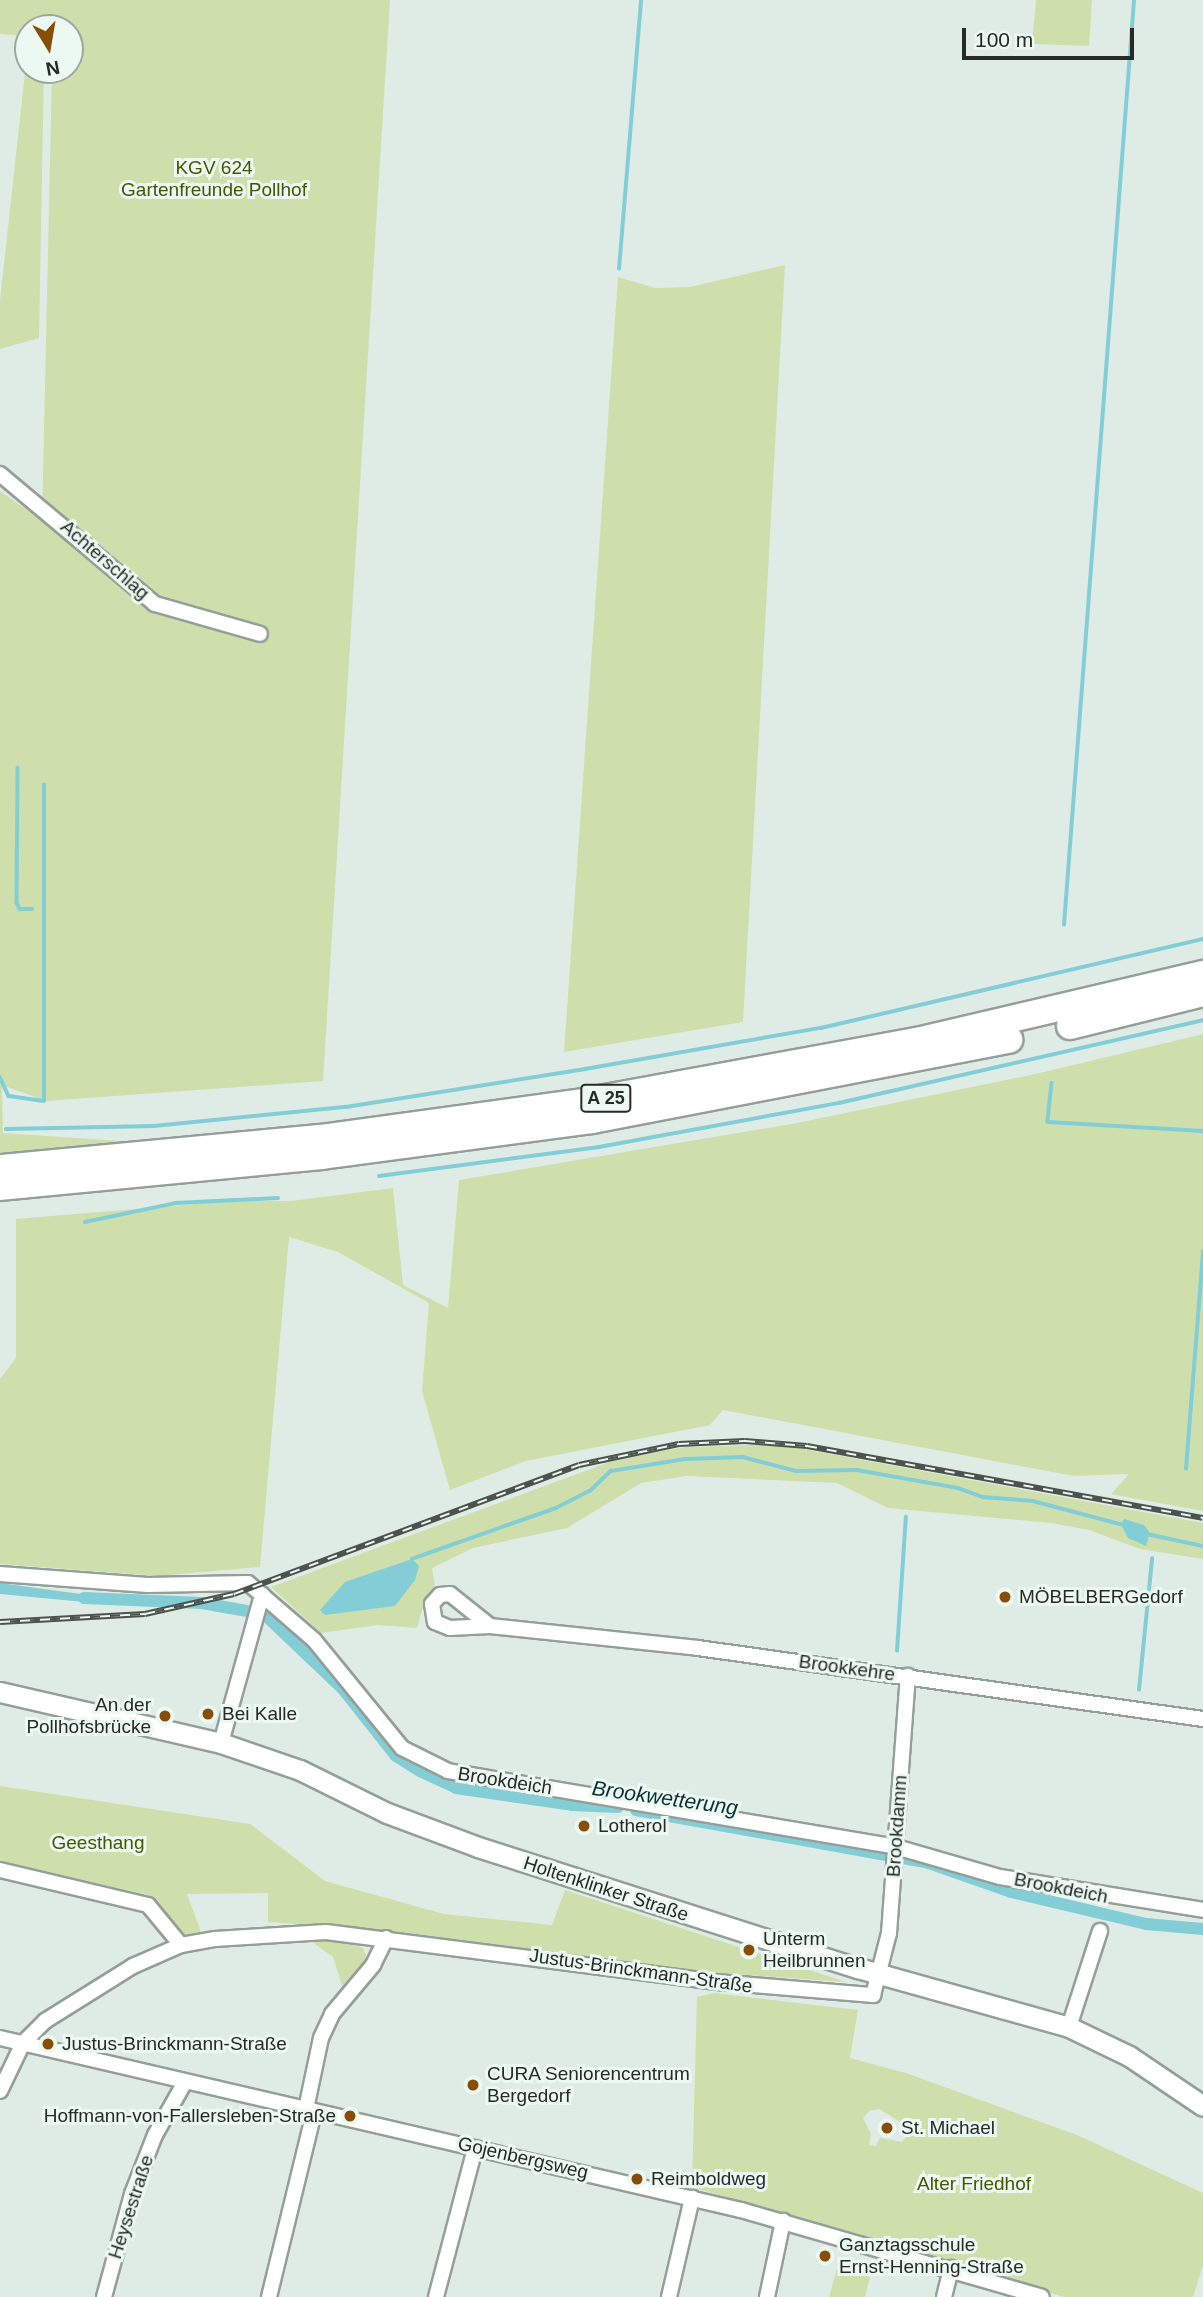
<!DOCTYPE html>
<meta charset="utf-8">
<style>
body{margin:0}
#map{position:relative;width:1203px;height:2297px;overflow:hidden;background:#dfece5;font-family:Helvetica,sans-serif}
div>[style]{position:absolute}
.green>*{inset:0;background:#cedfac}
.water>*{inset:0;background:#83ced6}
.stream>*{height:3.5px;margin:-1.75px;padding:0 1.75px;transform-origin:1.75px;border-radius:1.75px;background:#83ced6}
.canal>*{height:12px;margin:-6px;padding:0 6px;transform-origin:6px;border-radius:6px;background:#83ced6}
.roads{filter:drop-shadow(2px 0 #939f98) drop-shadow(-2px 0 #939f98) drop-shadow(0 2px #939f98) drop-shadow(0 -2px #939f98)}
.street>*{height:14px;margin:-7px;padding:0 7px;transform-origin:7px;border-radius:7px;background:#fff}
.secondary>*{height:19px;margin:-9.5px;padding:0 9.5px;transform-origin:9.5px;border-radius:9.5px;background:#fff}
.highway>*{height:26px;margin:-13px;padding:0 13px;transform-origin:13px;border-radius:13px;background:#fff}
.rail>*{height:6px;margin-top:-3px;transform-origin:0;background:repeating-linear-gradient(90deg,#ecf9f2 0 10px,#4c524e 0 20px);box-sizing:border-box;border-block:2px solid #4c524e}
.dots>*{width:19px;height:19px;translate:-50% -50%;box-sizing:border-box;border:4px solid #ecf9f2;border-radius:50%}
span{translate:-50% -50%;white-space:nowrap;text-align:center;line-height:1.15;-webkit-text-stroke:6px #ecf9f2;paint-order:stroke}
.shield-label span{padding:2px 5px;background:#ecf9f2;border:2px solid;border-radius:5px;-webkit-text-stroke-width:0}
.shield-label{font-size:18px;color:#262b28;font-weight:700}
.park-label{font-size:19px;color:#455700}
.street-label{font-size:19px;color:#262b28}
.poi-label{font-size:19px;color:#262b28}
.left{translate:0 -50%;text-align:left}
.right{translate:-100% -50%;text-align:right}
.water-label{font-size:21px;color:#092f33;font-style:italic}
.north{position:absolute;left:14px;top:14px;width:70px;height:70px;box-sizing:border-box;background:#ecf9f2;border:2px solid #9da7a1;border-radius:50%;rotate:169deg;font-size:19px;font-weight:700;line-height:28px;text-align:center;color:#262b28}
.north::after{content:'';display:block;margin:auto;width:24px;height:32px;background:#884d07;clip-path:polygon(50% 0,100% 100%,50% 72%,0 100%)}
.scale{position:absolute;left:962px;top:28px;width:172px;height:32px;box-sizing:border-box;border:4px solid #262b28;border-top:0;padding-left:9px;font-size:21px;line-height:24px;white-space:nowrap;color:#262b28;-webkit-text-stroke:5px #ecf9f2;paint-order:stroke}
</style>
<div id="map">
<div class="green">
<i style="clip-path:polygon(0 0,390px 0,323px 1081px,46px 1101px,2px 1085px,3px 1133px,136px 1142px,0 1153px,0 491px,42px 520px,52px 70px,70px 70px,70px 28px,28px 28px,28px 36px,0 34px)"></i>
<i style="clip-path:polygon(1036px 0,1092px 0,1089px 46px,1032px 44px)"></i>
<i style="clip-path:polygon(28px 46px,28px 70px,44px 70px,39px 338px,0 349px,0 300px)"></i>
<i style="clip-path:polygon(785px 265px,743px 1022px,564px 1052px,618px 277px,655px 288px,690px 287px)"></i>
<i style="clip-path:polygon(1203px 1034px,1203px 1511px,1111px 1494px,1129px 1474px,1074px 1476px,723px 1410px,710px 1425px,526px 1461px,450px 1490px,422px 1391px,429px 1303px,338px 1252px,289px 1237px,260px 1567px,158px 1576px,0 1564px,0 1379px,16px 1358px,16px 1219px,231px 1201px,291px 1201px,393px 1188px,403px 1285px,448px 1308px,459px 1180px,797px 1123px,1040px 1073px)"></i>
<i style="clip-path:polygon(750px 1445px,787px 1446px,1203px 1523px,1203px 1559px,1140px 1549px,1089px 1530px,1052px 1523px,888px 1508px,837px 1483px,686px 1476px,641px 1483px,567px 1528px,473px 1548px,432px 1568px,435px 1585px,425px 1600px,417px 1628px,378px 1625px,321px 1633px,271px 1587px,620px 1458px,686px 1447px)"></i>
<i style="clip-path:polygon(0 1786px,250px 1824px,325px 1881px,444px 1914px,552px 1925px,565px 1890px,846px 1982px,719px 1973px,384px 1930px,268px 1922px,268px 1893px,187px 1894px,201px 1932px,183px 1936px,148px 1895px,0 1861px)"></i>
<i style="clip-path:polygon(311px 1941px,346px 1941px,363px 1948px,367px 1958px,342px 1986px,333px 1957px)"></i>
<i style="clip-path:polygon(evenodd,714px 1993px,858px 2010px,850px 2058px,906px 2073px,1077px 2135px,1203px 2193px,1203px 2265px,1193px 2297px,1064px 2297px,692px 2187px,697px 1997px,714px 1993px,879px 2109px,907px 2126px,908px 2133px,902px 2142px,880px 2138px,876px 2146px,869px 2145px,871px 2134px,863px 2118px,869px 2111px,879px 2109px)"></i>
<i style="clip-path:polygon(837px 2269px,870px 2277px,865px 2297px,829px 2297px)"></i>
</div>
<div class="water">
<i style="clip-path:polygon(1124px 1519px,1144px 1525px,1150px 1533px,1146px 1546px,1128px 1538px,1121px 1524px)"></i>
<i style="clip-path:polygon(412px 1559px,419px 1566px,415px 1580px,395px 1606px,325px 1615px,320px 1610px,345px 1582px)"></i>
<i style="clip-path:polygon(0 1583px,81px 1594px,116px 1605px,0 1594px)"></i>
</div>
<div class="stream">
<i style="left:619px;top:269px;width:270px;rotate:-85.3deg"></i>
<i style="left:18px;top:768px;width:135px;rotate:90.4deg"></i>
<i style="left:17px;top:903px;width:7px;rotate:63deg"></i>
<i style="left:20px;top:909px;width:12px"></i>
<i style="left:1064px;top:925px;width:928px;rotate:-85.67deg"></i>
<i style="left:0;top:1077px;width:21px;rotate:65deg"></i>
<i style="left:9px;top:1096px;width:35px;rotate:8deg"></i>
<i style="left:44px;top:1101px;width:316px;rotate:-90deg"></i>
<i style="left:1052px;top:1083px;width:39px;rotate:96deg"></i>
<i style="left:1048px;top:1122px;width:155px;rotate:3.3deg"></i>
<i style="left:6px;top:1129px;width:148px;rotate:-1.2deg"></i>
<i style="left:154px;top:1126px;width:193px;rotate:-5.7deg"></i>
<i style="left:346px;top:1107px;width:242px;rotate:-9deg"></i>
<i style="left:585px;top:1069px;width:240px;rotate:-9.9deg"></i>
<i style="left:821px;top:1028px;width:392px;rotate:-13.1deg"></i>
<i style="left:379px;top:1176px;width:222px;rotate:-7.5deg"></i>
<i style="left:599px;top:1147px;width:244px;rotate:-10.4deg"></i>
<i style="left:839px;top:1103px;width:373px;rotate:-12.8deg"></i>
<i style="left:85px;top:1222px;width:93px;rotate:-11.8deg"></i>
<i style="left:176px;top:1203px;width:102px;rotate:-2.8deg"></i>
<i style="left:1186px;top:1469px;width:218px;rotate:-85.5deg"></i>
<i style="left:1147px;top:1534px;width:57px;rotate:12.1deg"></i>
<i style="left:412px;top:1559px;width:153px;rotate:-19.5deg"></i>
<i style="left:556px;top:1508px;width:38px;rotate:-27deg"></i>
<i style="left:590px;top:1491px;width:29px;rotate:-44deg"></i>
<i style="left:611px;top:1471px;width:75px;rotate:-9.2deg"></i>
<i style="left:685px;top:1459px;width:58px;rotate:-2deg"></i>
<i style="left:743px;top:1457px;width:55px;rotate:14.8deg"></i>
<i style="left:796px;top:1471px;width:61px;rotate:-0.9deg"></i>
<i style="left:857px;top:1470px;width:103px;rotate:10.1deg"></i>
<i style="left:958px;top:1488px;width:27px;rotate:20deg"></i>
<i style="left:983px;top:1497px;width:50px;rotate:4.6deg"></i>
<i style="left:1033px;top:1501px;width:94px;rotate:14.8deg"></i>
<i style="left:897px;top:1651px;width:134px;rotate:-86.2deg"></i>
<i style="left:1139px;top:1690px;width:132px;rotate:-84.3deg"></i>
</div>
<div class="canal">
<i style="left:84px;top:1598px;width:118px;rotate:2.4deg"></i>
<i style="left:202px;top:1603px;width:63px;rotate:10.1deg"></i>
<i style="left:264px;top:1614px;width:109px;rotate:43.5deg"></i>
<i style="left:343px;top:1689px;width:85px;rotate:51.7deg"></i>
<i style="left:396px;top:1756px;width:28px;rotate:32deg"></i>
<i style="left:420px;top:1771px;width:40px;rotate:25deg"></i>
<i style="left:456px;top:1788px;width:117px;rotate:8.3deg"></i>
<i style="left:572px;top:1805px;width:46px;rotate:2.5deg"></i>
<i style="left:636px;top:1810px;width:295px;rotate:10.2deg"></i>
<i style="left:926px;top:1862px;width:90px;rotate:19.4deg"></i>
<i style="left:1011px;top:1892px;width:139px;rotate:13.3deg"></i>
<i style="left:1146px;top:1924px;width:57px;rotate:5deg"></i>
</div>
<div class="roads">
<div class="street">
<i style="left:0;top:474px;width:202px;rotate:40deg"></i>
<i style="left:155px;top:604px;width:109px;rotate:15.9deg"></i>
<i style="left:0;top:1574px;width:148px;rotate:4.3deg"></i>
<i style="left:148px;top:1585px;width:100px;rotate:-1.1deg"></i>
<i style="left:248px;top:1583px;width:87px;rotate:40.8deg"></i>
<i style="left:314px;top:1640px;width:139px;rotate:50.8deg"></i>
<i style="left:402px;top:1748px;width:51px;rotate:26.6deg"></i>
<i style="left:448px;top:1771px;width:454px;rotate:9.6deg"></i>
<i style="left:896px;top:1847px;width:108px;rotate:16.1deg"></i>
<i style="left:1000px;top:1877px;width:206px;rotate:9.2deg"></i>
<i style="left:490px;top:1626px;width:51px;rotate:-141.3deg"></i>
<i style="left:450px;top:1594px;width:10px;rotate:174deg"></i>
<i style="left:440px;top:1595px;width:12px;rotate:132deg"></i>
<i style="left:432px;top:1604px;width:18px;rotate:81deg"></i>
<i style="left:435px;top:1622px;width:16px;rotate:22deg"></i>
<i style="left:450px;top:1628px;width:40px;rotate:-2.9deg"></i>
<i style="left:490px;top:1626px;width:209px;rotate:6deg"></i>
<i style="left:698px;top:1648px;width:510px;rotate:8deg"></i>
<i style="left:221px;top:1743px;width:154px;rotate:-74.5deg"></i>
<i style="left:0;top:1870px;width:152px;rotate:13.3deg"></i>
<i style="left:148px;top:1905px;width:52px;rotate:50.5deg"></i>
<i style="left:1069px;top:2027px;width:101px;rotate:-72.1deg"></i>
<i style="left:0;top:2038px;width:761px;rotate:13.07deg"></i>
<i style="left:741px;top:2210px;width:313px;rotate:16.1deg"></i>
<i style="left:0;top:2091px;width:53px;rotate:-64.4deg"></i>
<i style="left:23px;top:2043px;width:31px;rotate:-45deg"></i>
<i style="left:45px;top:2021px;width:104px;rotate:-32deg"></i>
<i style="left:133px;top:1966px;width:52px;rotate:-23.6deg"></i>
<i style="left:181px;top:1945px;width:35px;rotate:-10deg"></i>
<i style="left:215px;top:1939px;width:111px;rotate:-3.6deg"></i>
<i style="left:326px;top:1932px;width:394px;rotate:7.3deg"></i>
<i style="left:717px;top:1982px;width:157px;rotate:4.8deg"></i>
<i style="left:873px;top:1995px;width:64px;rotate:-75.5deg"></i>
<i style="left:889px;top:1933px;width:258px;rotate:-85.8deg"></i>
<i style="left:306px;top:2109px;width:73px;rotate:-78.1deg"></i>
<i style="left:321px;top:2038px;width:26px;rotate:-65deg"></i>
<i style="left:332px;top:2014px;width:64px;rotate:-50.1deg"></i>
<i style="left:373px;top:1965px;width:30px;rotate:-64deg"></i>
<i style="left:104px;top:2297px;width:107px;rotate:-74.8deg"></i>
<i style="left:132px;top:2194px;width:63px;rotate:-68.7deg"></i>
<i style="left:155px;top:2135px;width:61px;rotate:-60.5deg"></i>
<i style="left:269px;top:2297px;width:190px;rotate:-76.3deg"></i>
<i style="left:436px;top:2297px;width:154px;rotate:-75.3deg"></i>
<i style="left:669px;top:2297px;width:102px;rotate:-76.9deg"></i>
<i style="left:767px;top:2297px;width:78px;rotate:-78.1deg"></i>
<i style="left:944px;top:2297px;width:30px;rotate:-76deg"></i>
</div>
<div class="secondary">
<i style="left:0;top:1692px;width:227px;rotate:13deg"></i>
<i style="left:221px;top:1743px;width:83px;rotate:18.9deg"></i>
<i style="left:300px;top:1770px;width:97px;rotate:26.3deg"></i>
<i style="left:387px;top:1813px;width:97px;rotate:20.5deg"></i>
<i style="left:478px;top:1847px;width:399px;rotate:17.7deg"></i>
<i style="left:858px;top:1968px;width:219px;rotate:15.6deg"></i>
<i style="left:1069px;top:2027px;width:67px;rotate:25.8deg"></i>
<i style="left:1129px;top:2056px;width:89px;rotate:34deg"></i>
</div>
<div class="highway">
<i style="left:1070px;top:1026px;width:137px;rotate:-13.9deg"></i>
<i style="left:0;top:1168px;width:321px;rotate:-5.4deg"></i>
<i style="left:320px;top:1138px;width:272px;rotate:-7.8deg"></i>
<i style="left:589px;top:1101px;width:333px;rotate:-10.4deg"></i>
<i style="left:917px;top:1041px;width:294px;rotate:-13.2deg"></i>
<i style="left:0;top:1187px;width:323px;rotate:-5.5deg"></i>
<i style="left:322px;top:1156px;width:272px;rotate:-7.6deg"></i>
<i style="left:592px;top:1120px;width:425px;rotate:-10.9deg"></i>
</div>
</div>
<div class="rail">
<i style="left:0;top:1622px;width:145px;rotate:-3.2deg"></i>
<i style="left:145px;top:1614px;width:91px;rotate:-12.7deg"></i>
<i style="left:234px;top:1594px;width:368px;rotate:-20.5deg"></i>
<i style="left:579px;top:1465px;width:102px;rotate:-11.9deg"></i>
<i style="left:679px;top:1444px;width:66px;rotate:-2.6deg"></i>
<i style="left:745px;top:1441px;width:62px;rotate:4.6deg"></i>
<i style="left:807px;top:1446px;width:402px;rotate:10.3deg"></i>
</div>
<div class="dots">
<i style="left:1005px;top:1597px;background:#884d07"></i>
<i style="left:208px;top:1714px;background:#884d07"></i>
<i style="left:165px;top:1716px;background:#884d07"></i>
<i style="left:584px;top:1826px;background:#884d07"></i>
<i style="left:749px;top:1950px;background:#884d07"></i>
<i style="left:48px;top:2044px;background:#884d07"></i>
<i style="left:473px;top:2085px;background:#884d07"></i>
<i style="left:350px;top:2116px;background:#884d07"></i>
<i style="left:887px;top:2128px;background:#884d07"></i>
<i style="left:637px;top:2179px;background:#884d07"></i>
<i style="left:825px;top:2256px;background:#884d07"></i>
</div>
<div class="shield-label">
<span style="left:606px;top:1098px">A 25</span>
</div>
<div class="park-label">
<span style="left:214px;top:179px">KGV 624<br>Gartenfreunde Pollhof</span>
<span style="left:98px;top:1843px">Geesthang</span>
<span style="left:974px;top:2184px">Alter Friedhof</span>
</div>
<div class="street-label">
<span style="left:105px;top:560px;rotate:41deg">Achterschlag</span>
<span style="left:847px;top:1668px;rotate:8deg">Brookkehre</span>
<span style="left:505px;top:1781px;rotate:9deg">Brookdeich</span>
<span style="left:897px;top:1826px;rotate:-86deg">Brookdamm</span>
<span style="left:1061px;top:1888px;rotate:11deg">Brookdeich</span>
<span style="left:606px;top:1889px;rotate:18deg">Holtenklinker Straße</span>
<span style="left:641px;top:1971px;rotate:8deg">Justus-Brinckmann-Straße</span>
<span style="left:523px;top:2158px;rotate:13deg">Gojenbergsweg</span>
<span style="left:131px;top:2207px;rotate:-72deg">Heysestraße</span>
</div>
<div class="poi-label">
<span class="left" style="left:1019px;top:1597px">MÖBELBERGedorf</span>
<span class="right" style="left:151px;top:1716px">An der<br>Pollhofsbrücke</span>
<span class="left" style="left:222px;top:1714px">Bei Kalle</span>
<span class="left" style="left:598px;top:1826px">Lotherol</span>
<span class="left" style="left:763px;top:1950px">Unterm<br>Heilbrunnen</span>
<span class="left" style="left:62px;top:2044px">Justus-Brinckmann-Straße</span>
<span class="left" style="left:487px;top:2085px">CURA Seniorencentrum<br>Bergedorf</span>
<span class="right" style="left:336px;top:2116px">Hoffmann-von-Fallersleben-Straße</span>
<span class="left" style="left:901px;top:2128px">St. Michael</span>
<span class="left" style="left:651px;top:2179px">Reimboldweg</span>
<span class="left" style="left:839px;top:2256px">Ganztagsschule<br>Ernst-Henning-Straße</span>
</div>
<div class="water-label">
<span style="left:665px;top:1798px;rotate:8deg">Brookwetterung</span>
</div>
<div class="north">N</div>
<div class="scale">100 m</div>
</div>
